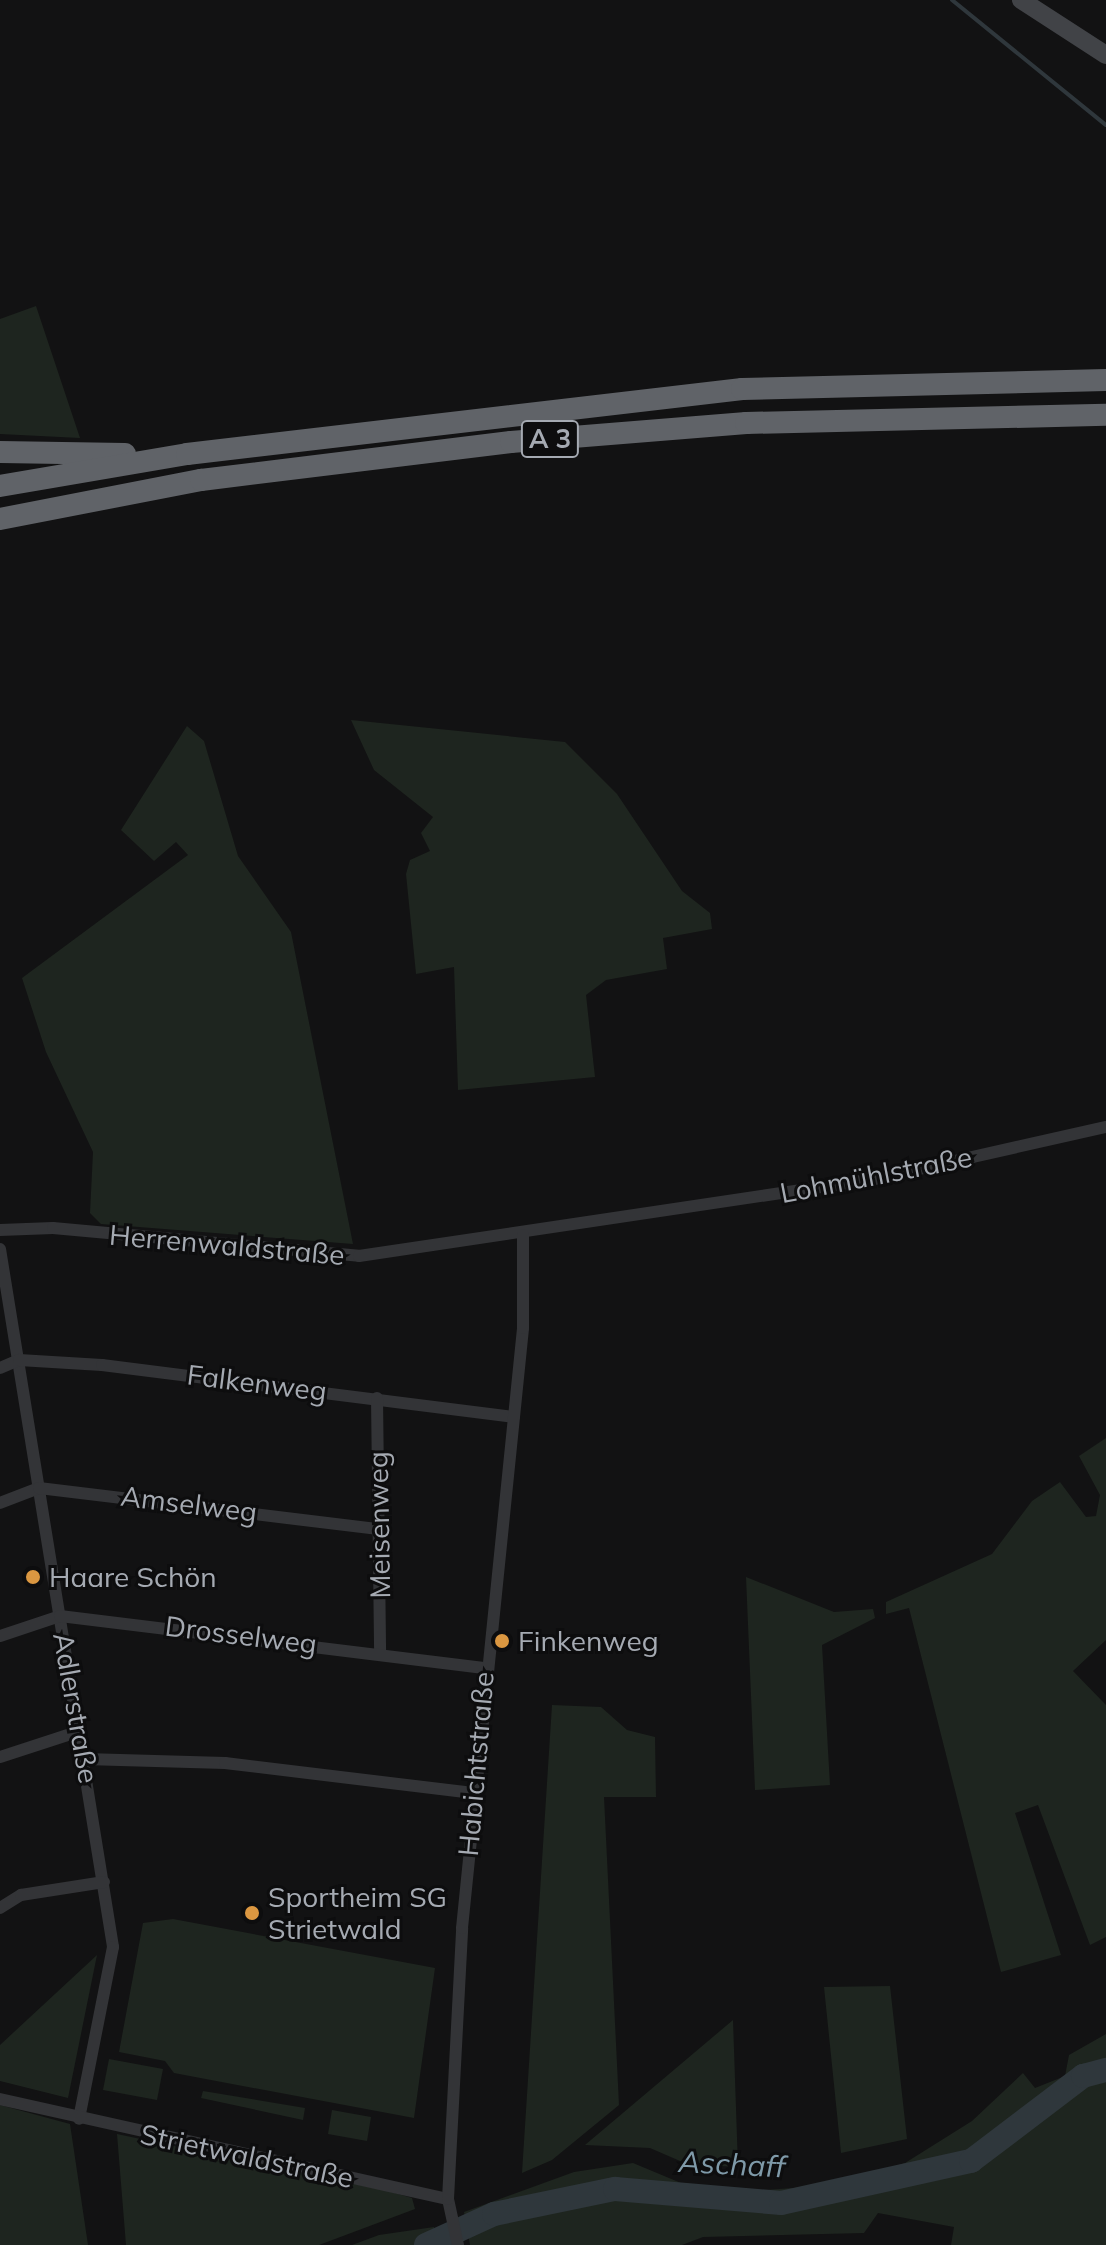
<!DOCTYPE html>
<html>
<head>
<meta charset="utf-8">
<style>
  body { margin:0 }
  #map { position:relative; width:1106px; height:2245px; overflow:hidden; background:#121213; font-family:Mulish,sans-serif }
  div>[style] { position:absolute }
  .green>* { inset:0; background:#1e251f }
  .stream>* { height:4px; margin:-2px; padding:0 2px; transform-origin:2px; border-radius:2px; background:#2f373c }
  .river>* { height:24px; margin:-12px; padding:0 12px; transform-origin:12px; border-radius:12px; background:#2f373c }
  .street>* { height:12px; margin:-6px; padding:0 6px; transform-origin:6px; border-radius:6px; background:#333437 }
  .secondary>* { height:18px; margin:-9px; padding:0 9px; transform-origin:9px; border-radius:9px; background:#414347 }
  .highway>* { height:22px; margin:-11px; padding:0 11px; transform-origin:11px; border-radius:11px; background:#606368 }
  .dots>* { width:22px; height:22px; translate:-50% -50%; box-sizing:border-box; border:4px solid #0d0d0e; border-radius:50% }
  span { translate:-50% -50%; white-space:nowrap; text-align:center; line-height:1.15; -webkit-text-stroke:6px #0d0d0e; paint-order:stroke }
  .shield-label span { padding:2px 6px; background:#0d0d0e; border:2px solid; border-radius:6px; -webkit-text-stroke-width:0 }
  .shield-label { font-size:26px; color:#a5aab2; font-weight:700 }
  .street-label { font-size:28px; color:#a5aab2 }
  .poi-label { font-size:28px; color:#a5aab2 }
  .left { translate:0 -50%; text-align:left }
  .water-label { font-size:30px; color:#7f9aa9; font-style:italic }
</style>
</head>
<body>
<div id="map">
  <div class="green">
    <i style="clip-path:polygon(36px 306px,80px 438px,0 434px,0 319px)"></i>
    <i style="clip-path:polygon(351px 720px,565px 742px,617px 794px,682px 891px,710px 913px,712px 929px,663px 938px,667px 969px,606px 980px,586px 995px,595px 1077px,458px 1090px,454px 967px,416px 974px,406px 874px,410px 860px,430px 851px,421px 833px,433px 817px,374px 770px)"></i>
    <i style="clip-path:polygon(187px 726px,204px 741px,238px 856px,291px 932px,353px 1244px,101px 1224px,90px 1213px,93px 1152px,46px 1052px,22px 978px,188px 855px,176px 842px,154px 861px,121px 830px)"></i>
    <i style="clip-path:polygon(1106px 1438px,1106px 1640px,1073px 1671px,1106px 1705px,1106px 1937px,1090px 1945px,1038px 1805px,1015px 1813px,1061px 1955px,1001px 1972px,909px 1608px,886px 1614px,886px 1602px,992px 1554px,1032px 1501px,1060px 1482px,1086px 1517px,1096px 1516px,1100px 1495px,1079px 1456px)"></i>
    <i style="clip-path:polygon(746px 1577px,834px 1612px,873px 1609px,875px 1618px,822px 1645px,830px 1785px,755px 1790px)"></i>
    <i style="clip-path:polygon(552px 1705px,601px 1707px,627px 1730px,655px 1737px,656px 1797px,604px 1797px,619px 2105px,552px 2160px,522px 2173px)"></i>
    <i style="clip-path:polygon(173px 1919px,435px 1968px,414px 2118px,174px 2073px,165px 2061px,119px 2052px,143px 1923px)"></i>
    <i style="clip-path:polygon(97px 1955px,68px 2098px,0 2081px,0 2045px)"></i>
    <i style="clip-path:polygon(890px 1986px,907px 2139px,841px 2153px,824px 1987px)"></i>
    <i style="clip-path:polygon(733px 2020px,738px 2167px,687px 2164px,650px 2148px,585px 2145px)"></i>
    <i style="clip-path:polygon(1106px 2034px,1106px 2245px,951px 2245px,954px 2227px,878px 2213px,864px 2233px,703px 2237px,682px 2245px,470px 2245px,464px 2212px,574px 2172px,633px 2163px,681px 2183px,738px 2192px,834px 2185px,905px 2163px,972px 2121px,1023px 2073px,1035px 2088px,1065px 2076px,1069px 2055px)"></i>
    <i style="clip-path:polygon(109px 2059px,163px 2069px,157px 2100px,103px 2090px)"></i>
    <i style="clip-path:polygon(203px 2091px,305px 2108px,303px 2120px,201px 2098px)"></i>
    <i style="clip-path:polygon(0 2105px,70px 2124px,88px 2245px,0 2245px)"></i>
    <i style="clip-path:polygon(332px 2110px,371px 2117px,367px 2141px,328px 2134px)"></i>
    <i style="clip-path:polygon(117px 2134px,388px 2191px,412px 2198px,415px 2209px,319px 2245px,126px 2245px)"></i>
    <i style="clip-path:polygon(434px 2227px,439px 2245px,352px 2245px,379px 2235px)"></i>
  </div>
  <div class="stream">
    <i style="left:952px;top:0;width:198px;rotate:39.1deg"></i>
  </div>
  <div class="river">
    <i style="left:426px;top:2245px;width:75px;rotate:-24.5deg"></i>
    <i style="left:494px;top:2214px;width:124px;rotate:-11.7deg"></i>
    <i style="left:615px;top:2189px;width:167px;rotate:4.8deg"></i>
    <i style="left:781px;top:2203px;width:195px;rotate:-12.5deg"></i>
    <i style="left:971px;top:2161px;width:141px;rotate:-37.2deg"></i>
    <i style="left:1083px;top:2076px;width:24px;rotate:-15deg"></i>
  </div>
  <div class="street">
    <i style="left:0;top:1230px;width:53px;rotate:-2.2deg"></i>
    <i style="left:53px;top:1228px;width:307px;rotate:5.2deg"></i>
    <i style="left:359px;top:1256px;width:522px;rotate:-8.49deg"></i>
    <i style="left:875px;top:1179px;width:237px;rotate:-12.7deg"></i>
    <i style="left:0;top:1249px;width:707px;rotate:80.8deg"></i>
    <i style="left:113px;top:1947px;width:175px;rotate:101.2deg"></i>
    <i style="left:0;top:1368px;width:21px;rotate:-23deg"></i>
    <i style="left:19px;top:1360px;width:83px;rotate:3.4deg"></i>
    <i style="left:102px;top:1365px;width:415px;rotate:7.2deg"></i>
    <i style="left:377px;top:1398px;width:255px;rotate:89.3deg"></i>
    <i style="left:0;top:1503px;width:42px;rotate:-21deg"></i>
    <i style="left:39px;top:1488px;width:342px;rotate:6.9deg"></i>
    <i style="left:0;top:1636px;width:63px;rotate:-18.4deg"></i>
    <i style="left:60px;top:1616px;width:427px;rotate:7deg"></i>
    <i style="left:0;top:1757px;width:84px;rotate:-18deg"></i>
    <i style="left:85px;top:1759px;width:140px;rotate:1.6deg"></i>
    <i style="left:225px;top:1763px;width:250px;rotate:6.9deg"></i>
    <i style="left:0;top:1908px;width:25px;rotate:-32deg"></i>
    <i style="left:21px;top:1895px;width:84px;rotate:-8.9deg"></i>
    <i style="left:0;top:2099px;width:459px;rotate:12.6deg"></i>
    <i style="left:458px;top:2245px;width:47px;rotate:-102.3deg"></i>
    <i style="left:448px;top:2199px;width:271px;rotate:-87deg"></i>
    <i style="left:462px;top:1928px;width:603px;rotate:-84.19deg"></i>
    <i style="left:523px;top:1328px;width:93px;rotate:-90deg"></i>
  </div>
  <div class="secondary">
    <i style="left:1021px;top:0;width:101px;rotate:32.9deg"></i>
  </div>
  <div class="highway">
    <i style="left:0;top:452px;width:125px;rotate:0.9deg"></i>
    <i style="left:0;top:486px;width:190px;rotate:-9.7deg"></i>
    <i style="left:187px;top:454px;width:559px;rotate:-6.68deg"></i>
    <i style="left:742px;top:389px;width:364px;rotate:-1.4deg"></i>
    <i style="left:0;top:519px;width:205px;rotate:-11deg"></i>
    <i style="left:201px;top:480px;width:312px;rotate:-7deg"></i>
    <i style="left:511px;top:442px;width:236px;rotate:-4.6deg"></i>
    <i style="left:746px;top:423px;width:360px;rotate:-1.3deg"></i>
  </div>
  <div class="dots">
    <i style="left:33px;top:1577px;background:#db9741"></i>
    <i style="left:502px;top:1641px;background:#db9741"></i>
    <i style="left:252px;top:1913px;background:#db9741"></i>
  </div>
  <div class="shield-label">
    <span style="left:550px;top:439px">A 3</span>
  </div>
  <div class="street-label">
    <span style="left:876px;top:1175px;rotate:-11deg">Lohmühlstraße</span>
    <span style="left:227px;top:1245px;rotate:5deg">Herrenwaldstraße</span>
    <span style="left:257px;top:1383px;rotate:7deg">Falkenweg</span>
    <span style="left:189px;top:1504px;rotate:7deg">Amselweg</span>
    <span style="left:379px;top:1525px;rotate:-91deg">Meisenweg</span>
    <span style="left:241px;top:1635px;rotate:7deg">Drosselweg</span>
    <span style="left:76px;top:1708px;rotate:80deg">Adlerstraße</span>
    <span style="left:476px;top:1764px;rotate:-85deg">Habichtstraße</span>
    <span style="left:247px;top:2156px;rotate:12deg">Strietwaldstraße</span>
  </div>
  <div class="poi-label">
    <span class="left" style="left:49px;top:1577px">Haare Schön</span>
    <span class="left" style="left:518px;top:1641px">Finkenweg</span>
    <span class="left" style="left:268px;top:1913px">Sportheim SG<br>Strietwald</span>
  </div>
  <div class="water-label">
    <span style="left:732px;top:2164px;rotate:3deg">Aschaff</span>
  </div>
</div>
</body>
</html>
